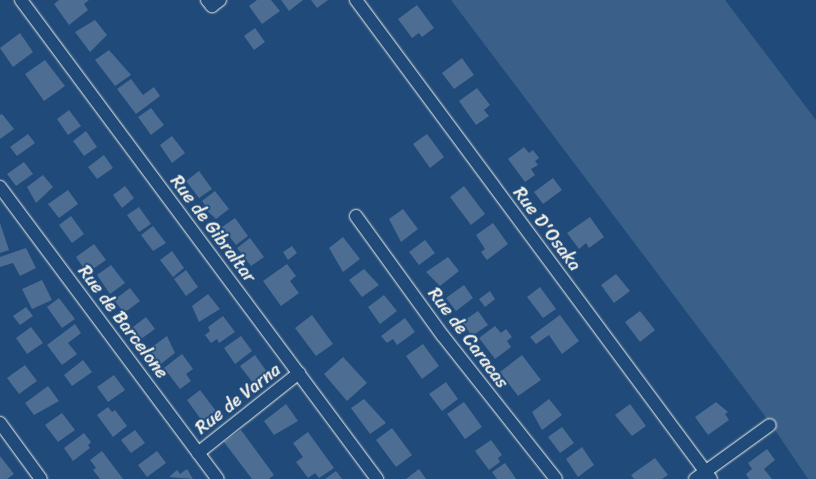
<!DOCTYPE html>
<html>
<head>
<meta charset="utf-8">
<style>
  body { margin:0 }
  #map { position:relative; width:816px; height:479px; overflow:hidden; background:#1f4a7a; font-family:Sriracha,sans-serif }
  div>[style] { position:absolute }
  .green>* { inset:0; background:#3a5f88 }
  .building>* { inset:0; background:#4d6e92 }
  .roads { filter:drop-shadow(0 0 1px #f4f1e8) drop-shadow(0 0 1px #f4f1e8) }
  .street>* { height:12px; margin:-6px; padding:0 6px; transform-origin:6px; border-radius:6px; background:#1f4a7a }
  span { translate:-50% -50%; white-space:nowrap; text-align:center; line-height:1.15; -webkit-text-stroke:4px #1f4a7a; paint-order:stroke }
  .street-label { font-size:18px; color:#f4f1e8 }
</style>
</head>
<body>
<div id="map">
  <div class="green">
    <i style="clip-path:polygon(451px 0,725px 0,816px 120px,816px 479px,808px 479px,771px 424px)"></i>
  </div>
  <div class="building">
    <i style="clip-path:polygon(59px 0,89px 0,84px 4px,88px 10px,69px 25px,54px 4px)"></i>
    <i style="clip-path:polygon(257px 0,271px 0,280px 11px,262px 24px,249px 6px)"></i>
    <i style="clip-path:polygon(281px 0,303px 0,289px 11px)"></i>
    <i style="clip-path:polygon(311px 0,328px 0,317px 8px)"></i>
    <i style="clip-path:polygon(417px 5px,434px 28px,422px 37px,419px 33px,412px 38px,398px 19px)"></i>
    <i style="clip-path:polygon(95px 20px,107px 35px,90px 52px,75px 32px)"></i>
    <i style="clip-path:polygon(255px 28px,265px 42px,254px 50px,244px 36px)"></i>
    <i style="clip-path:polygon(20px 33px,33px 52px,13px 67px,0 48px)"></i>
    <i style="clip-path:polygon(109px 50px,131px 75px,115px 86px,95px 60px)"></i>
    <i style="clip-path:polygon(462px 58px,474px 75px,454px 89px,442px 73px)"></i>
    <i style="clip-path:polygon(45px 60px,65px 86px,44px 101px,25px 74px)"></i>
    <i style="clip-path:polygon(131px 79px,143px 95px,154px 87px,160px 96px,136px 114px,117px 89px)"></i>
    <i style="clip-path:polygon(477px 88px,490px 105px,484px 110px,489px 116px,476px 125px,459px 101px)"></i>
    <i style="clip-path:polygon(151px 108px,164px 125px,151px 135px,138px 117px)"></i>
    <i style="clip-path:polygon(69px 110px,81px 126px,68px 135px,57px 119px)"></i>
    <i style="clip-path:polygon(2px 114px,14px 129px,0 139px,0 115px)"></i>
    <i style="clip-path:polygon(86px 131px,97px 147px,84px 156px,73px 141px)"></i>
    <i style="clip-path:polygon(28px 134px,35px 143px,17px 156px,10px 147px)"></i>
    <i style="clip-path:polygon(427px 134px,444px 157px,430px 168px,413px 144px)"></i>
    <i style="clip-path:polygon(172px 136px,185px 153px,172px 163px,160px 145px)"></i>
    <i style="clip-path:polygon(524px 147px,529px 153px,533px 150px,539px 158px,535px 161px,538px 165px,531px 169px,535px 175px,525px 182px,508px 159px)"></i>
    <i style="clip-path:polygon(104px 155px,113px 168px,97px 179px,88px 167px)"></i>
    <i style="clip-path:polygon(24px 162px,33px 174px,16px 186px,7px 174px)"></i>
    <i style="clip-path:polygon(199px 171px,212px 189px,199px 198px,186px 181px)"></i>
    <i style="clip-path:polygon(43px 175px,53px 187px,36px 203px,27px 187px)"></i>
    <i style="clip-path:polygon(553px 178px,562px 190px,543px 204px,534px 192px)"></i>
    <i style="clip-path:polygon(125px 186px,134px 198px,122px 208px,113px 195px)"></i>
    <i style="clip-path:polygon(464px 186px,485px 214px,471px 225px,450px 197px)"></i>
    <i style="clip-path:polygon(68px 190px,78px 204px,59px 218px,48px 204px)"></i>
    <i style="clip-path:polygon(215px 191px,229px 209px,216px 219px,203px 207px,205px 205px,202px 201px)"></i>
    <i style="clip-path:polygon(139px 207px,151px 224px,139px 232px,127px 215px)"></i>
    <i style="clip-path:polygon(403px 209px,418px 229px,401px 242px,389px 219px)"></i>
    <i style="clip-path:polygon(71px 216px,84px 234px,72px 243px,59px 225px)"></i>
    <i style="clip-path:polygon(590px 217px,604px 237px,589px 248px,586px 243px,579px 249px,567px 233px)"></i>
    <i style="clip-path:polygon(235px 218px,248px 236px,236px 245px,222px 227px)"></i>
    <i style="clip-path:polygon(0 223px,9px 250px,0 253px)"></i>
    <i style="clip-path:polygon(493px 223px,508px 244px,487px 260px,481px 252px,485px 249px,476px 235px)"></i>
    <i style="clip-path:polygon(153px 226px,166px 243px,153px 251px,141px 235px)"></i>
    <i style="clip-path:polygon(343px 237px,360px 259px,343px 272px,329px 248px)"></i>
    <i style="clip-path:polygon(250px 238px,264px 257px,251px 266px,237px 248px)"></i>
    <i style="clip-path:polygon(425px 240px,435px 253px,419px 265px,409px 252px)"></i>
    <i style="clip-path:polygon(94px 244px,106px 260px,87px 273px,76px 257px)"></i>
    <i style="clip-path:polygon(292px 246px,297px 253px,288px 260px,283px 252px)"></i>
    <i style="clip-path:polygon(26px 248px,36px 268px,20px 276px,13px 263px,0 267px,0 257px)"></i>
    <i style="clip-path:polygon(172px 251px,184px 268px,173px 277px,160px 260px)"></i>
    <i style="clip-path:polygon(448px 257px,459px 271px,440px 286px,426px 272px)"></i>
    <i style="clip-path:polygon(287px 264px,296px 276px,290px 281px,299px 293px,281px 306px,263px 281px)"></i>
    <i style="clip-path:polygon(111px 265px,125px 283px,110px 294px,97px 275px)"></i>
    <i style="clip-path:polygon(364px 269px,379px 285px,362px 297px,349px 280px)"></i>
    <i style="clip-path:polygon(186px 270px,198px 287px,186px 296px,174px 279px)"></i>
    <i style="clip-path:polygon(616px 274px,630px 291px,614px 303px,601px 285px)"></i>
    <i style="clip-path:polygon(42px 280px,52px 300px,32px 309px,22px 289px)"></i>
    <i style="clip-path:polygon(464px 285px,473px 298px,456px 311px,446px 298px)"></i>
    <i style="clip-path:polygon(540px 287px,556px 309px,543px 318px,527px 297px)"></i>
    <i style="clip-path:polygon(130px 288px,140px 301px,124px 313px,114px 300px)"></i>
    <i style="clip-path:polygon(490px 291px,495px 299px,485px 307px,479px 299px)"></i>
    <i style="clip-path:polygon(208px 294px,220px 309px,199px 322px,192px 306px)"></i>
    <i style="clip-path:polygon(384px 295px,397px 311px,380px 324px,368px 307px)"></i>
    <i style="clip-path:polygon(59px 298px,75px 319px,62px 328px,47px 307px)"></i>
    <i style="clip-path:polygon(26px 307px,33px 316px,20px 325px,13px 316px)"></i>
    <i style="clip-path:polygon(478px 311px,488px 325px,472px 336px,462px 322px)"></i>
    <i style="clip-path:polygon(640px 311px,655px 330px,640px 342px,625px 322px)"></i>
    <i style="clip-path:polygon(312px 315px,333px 344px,316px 356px,295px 328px)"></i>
    <i style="clip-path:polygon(560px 315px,579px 341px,562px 354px,549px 335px,536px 344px,530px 337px)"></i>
    <i style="clip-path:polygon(223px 316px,235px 332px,219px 343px,217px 339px,211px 343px,205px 335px,210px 331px,208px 327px)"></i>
    <i style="clip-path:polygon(146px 317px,155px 329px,141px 339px,133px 327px)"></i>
    <i style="clip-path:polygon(405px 318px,415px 332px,397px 345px,393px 339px,387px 343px,381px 336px)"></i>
    <i style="clip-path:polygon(75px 324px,81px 333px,68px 343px,77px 354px,62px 365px,47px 345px)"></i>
    <i style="clip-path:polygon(495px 326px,501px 333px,506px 329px,512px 337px,507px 341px,511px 347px,495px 359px,479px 338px)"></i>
    <i style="clip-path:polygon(31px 327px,43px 343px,27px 354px,16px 338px)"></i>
    <i style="clip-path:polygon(167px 336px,175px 353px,158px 366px,148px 350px)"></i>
    <i style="clip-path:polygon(241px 336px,252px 351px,235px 364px,224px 348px)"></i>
    <i style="clip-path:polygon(423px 344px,439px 366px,422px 379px,406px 356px)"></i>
    <i style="clip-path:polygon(182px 354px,193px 369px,186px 374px,191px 381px,180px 389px,164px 368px)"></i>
    <i style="clip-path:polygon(255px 355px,267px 372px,253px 383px,240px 366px)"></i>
    <i style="clip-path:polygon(522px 355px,541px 380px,518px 396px,500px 372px)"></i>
    <i style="clip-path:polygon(343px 357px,367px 383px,347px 401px,324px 374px)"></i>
    <i style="clip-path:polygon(83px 360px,92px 372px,72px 386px,64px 375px)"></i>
    <i style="clip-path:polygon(25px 365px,37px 381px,19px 394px,7px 378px)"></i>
    <i style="clip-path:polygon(114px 375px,125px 390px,108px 402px,97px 387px)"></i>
    <i style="clip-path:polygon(446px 382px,458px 399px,442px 411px,429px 394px)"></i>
    <i style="clip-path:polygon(48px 386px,59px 401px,34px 415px,25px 403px)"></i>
    <i style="clip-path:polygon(200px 390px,216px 411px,202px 421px,187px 400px)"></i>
    <i style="clip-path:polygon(364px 399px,386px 423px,370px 434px,351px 408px)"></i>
    <i style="clip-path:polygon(549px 399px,562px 415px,542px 430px,532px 412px)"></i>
    <i style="clip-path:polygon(464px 402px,482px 427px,465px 439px,447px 414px)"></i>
    <i style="clip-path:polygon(716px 402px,728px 412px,725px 414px,729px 420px,708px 435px,695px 417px)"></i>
    <i style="clip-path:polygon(286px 404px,298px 421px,274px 435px,264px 421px)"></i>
    <i style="clip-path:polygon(630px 404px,646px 426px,632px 436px,615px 415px)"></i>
    <i style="clip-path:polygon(108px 407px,112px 412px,115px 410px,127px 426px,113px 437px,97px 415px)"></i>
    <i style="clip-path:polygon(62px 413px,75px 430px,58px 442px,45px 425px)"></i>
    <i style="clip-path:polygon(562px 427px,574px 443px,560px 453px,548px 437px)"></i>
    <i style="clip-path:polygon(392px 428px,412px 455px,396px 467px,376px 440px)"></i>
    <i style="clip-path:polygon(135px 430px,145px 443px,131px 453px,121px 440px)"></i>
    <i style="clip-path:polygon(241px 430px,274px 475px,269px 479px,252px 479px,224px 442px)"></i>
    <i style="clip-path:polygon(308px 432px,334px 468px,319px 478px,315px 473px,308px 478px,296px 462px,303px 457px,293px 443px)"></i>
    <i style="clip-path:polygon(84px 433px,91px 442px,88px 445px,90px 448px,73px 461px,64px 448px)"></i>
    <i style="clip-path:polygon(491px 440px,502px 455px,498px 458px,500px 462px,489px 470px,475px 451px)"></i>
    <i style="clip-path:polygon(582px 447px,594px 465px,578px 477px,566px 459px)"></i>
    <i style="clip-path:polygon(767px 449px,775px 460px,764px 469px,772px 479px,749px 479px,746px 474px,752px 469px,748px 463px)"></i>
    <i style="clip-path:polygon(102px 451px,123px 479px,100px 479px,93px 470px,96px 468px,90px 460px)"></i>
    <i style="clip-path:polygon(157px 451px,166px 463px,147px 477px,138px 465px)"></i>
    <i style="clip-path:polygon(0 456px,14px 474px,7px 479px,0 479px)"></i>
    <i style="clip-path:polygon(655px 458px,668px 475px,662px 479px,634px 479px,631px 475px)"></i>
    <i style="clip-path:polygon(505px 463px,510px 470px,516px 479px,497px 479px,492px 472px)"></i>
    <i style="clip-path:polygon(187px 469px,193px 479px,169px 477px,177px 470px,180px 474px)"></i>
    <i style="clip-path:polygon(419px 469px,426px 479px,406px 479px)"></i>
    <i style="clip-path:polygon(336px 471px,342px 479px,325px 479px)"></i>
  </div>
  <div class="roads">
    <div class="street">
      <i style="left:21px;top:0;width:597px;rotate:53.38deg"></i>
      <i style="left:207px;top:0;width:8px;rotate:50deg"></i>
      <i style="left:212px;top:6px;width:10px;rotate:-37deg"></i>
      <i style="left:356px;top:0;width:596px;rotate:53.46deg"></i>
      <i style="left:0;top:187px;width:364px;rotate:53.3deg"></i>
      <i style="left:356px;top:216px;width:148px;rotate:54.1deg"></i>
      <i style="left:443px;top:336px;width:182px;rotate:51.7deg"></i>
      <i style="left:0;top:423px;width:69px;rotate:53.8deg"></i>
      <i style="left:198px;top:453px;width:129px;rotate:-38.4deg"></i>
      <i style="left:695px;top:479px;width:92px;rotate:-35.8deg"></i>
    </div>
  </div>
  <div class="street-label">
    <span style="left:213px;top:229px;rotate:53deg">Rue de Gibraltar</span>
    <span style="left:547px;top:229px;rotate:53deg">Rue D'Osaka</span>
    <span style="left:123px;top:322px;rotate:53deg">Rue de Barcelone</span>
    <span style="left:468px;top:338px;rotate:53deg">Rue de Caracas</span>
    <span style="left:238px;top:399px;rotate:-38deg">Rue de Varna</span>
  </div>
</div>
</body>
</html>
